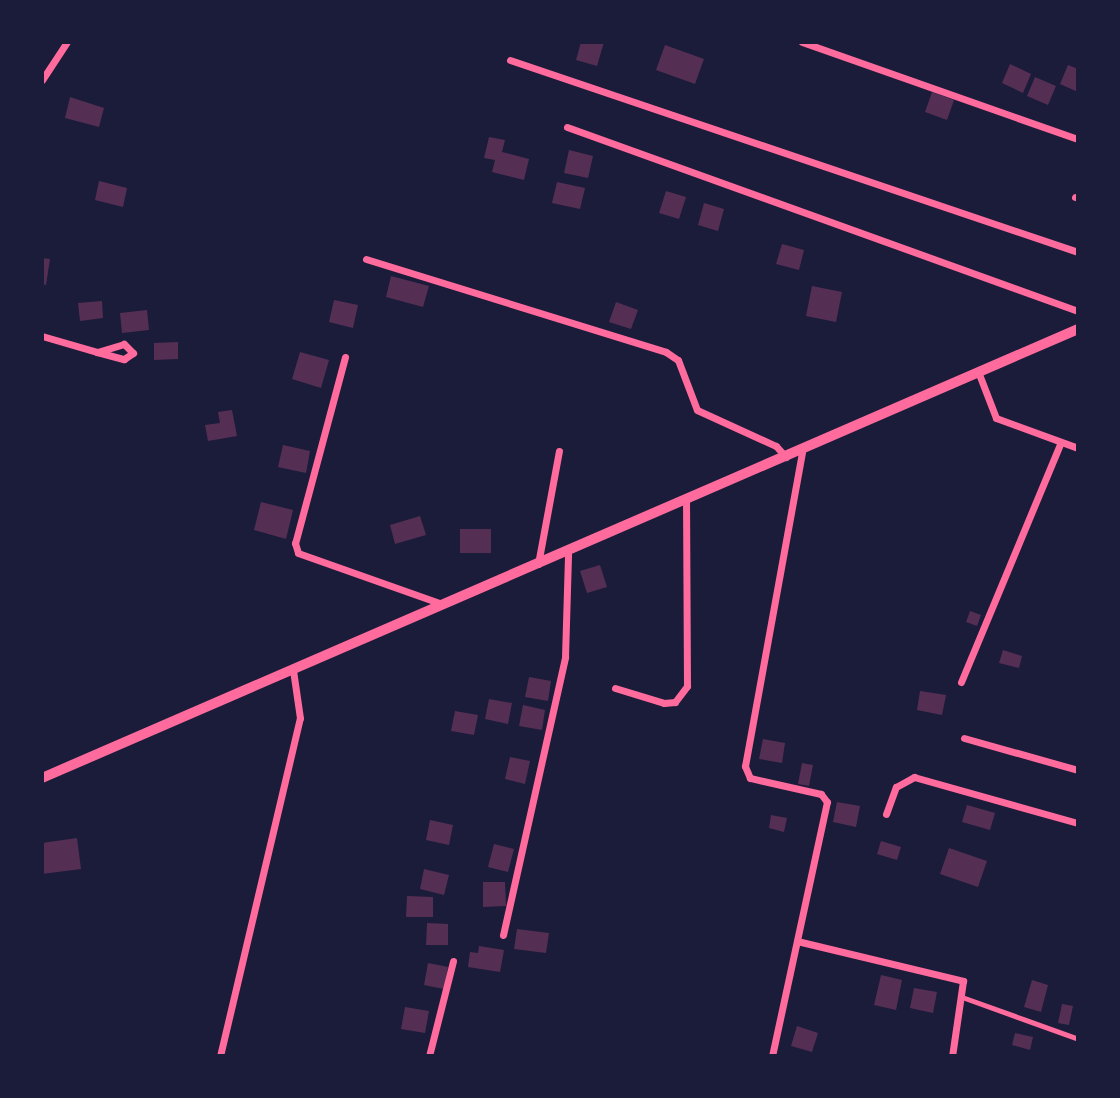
<!DOCTYPE html>
<html>
<head>
<meta charset="utf-8">
<style>
  body { margin:0 }
  #map { position:relative; width:1120px; height:1098px; overflow:hidden; background:#1b1b3a; font-family:"Open Sans",sans-serif }
  div>[style] { position:absolute }
  .building>* { inset:0; background:#542f53 }
  .service>* { height:4.5px; margin:-2.25px; padding:0 2.25px; transform-origin:2.25px; border-radius:2.25px; background:#ff6b9d }
  .minor>* { height:7px; margin:-3.5px; padding:0 3.5px; transform-origin:3.5px; border-radius:3.5px; background:#ff6b9d }
  .tertiary>* { height:10px; margin:-5px; padding:0 5px; transform-origin:5px; border-radius:5px; background:#ff6b9d }
  span { translate:-50% -50%; white-space:nowrap; text-align:center; line-height:1.15; -webkit-text-stroke:7px #1b1b3a; paint-order:stroke }
  .frame { position:absolute; inset:0; border:44px solid #1b1b3a; pointer-events:none }
</style>
</head>
<body>
<div id="map">
  <div class="building">
    <i style="clip-path:polygon(581px 42px,604px 42px,597px 66px,576px 60px)"></i>
    <i style="clip-path:polygon(665px 45px,704px 59px,695px 84px,656px 70px)"></i>
    <i style="clip-path:polygon(1010px 64px,1031px 74px,1023px 93px,1002px 83px)"></i>
    <i style="clip-path:polygon(1068px 65px,1078px 69px,1078px 92px,1060px 84px)"></i>
    <i style="clip-path:polygon(1035px 77px,1056px 86px,1048px 105px,1027px 96px)"></i>
    <i style="clip-path:polygon(932px 92px,954px 100px,947px 120px,925px 112px)"></i>
    <i style="clip-path:polygon(70px 97px,104px 108px,99px 127px,65px 118px)"></i>
    <i style="clip-path:polygon(489px 137px,505px 140px,502px 152px,529px 159px,524px 180px,492px 172px,495px 160px,484px 158px)"></i>
    <i style="clip-path:polygon(569px 150px,593px 156px,588px 178px,564px 173px)"></i>
    <i style="clip-path:polygon(99px 181px,127px 188px,123px 207px,95px 200px)"></i>
    <i style="clip-path:polygon(557px 182px,585px 188px,580px 209px,552px 203px)"></i>
    <i style="clip-path:polygon(666px 191px,686px 197px,679px 219px,659px 213px)"></i>
    <i style="clip-path:polygon(704px 203px,724px 209px,718px 231px,698px 225px)"></i>
    <i style="clip-path:polygon(782px 244px,804px 250px,799px 270px,776px 264px)"></i>
    <i style="clip-path:polygon(42px 258px,50px 259px,46px 285px,42px 284px)"></i>
    <i style="clip-path:polygon(391px 276px,429px 286px,423px 307px,386px 297px)"></i>
    <i style="clip-path:polygon(812px 286px,842px 292px,836px 322px,806px 316px)"></i>
    <i style="clip-path:polygon(334px 300px,358px 305px,353px 328px,329px 322px)"></i>
    <i style="clip-path:polygon(102px 301px,103px 318px,80px 321px,78px 303px)"></i>
    <i style="clip-path:polygon(616px 302px,638px 310px,631px 329px,609px 322px)"></i>
    <i style="clip-path:polygon(147px 310px,149px 330px,122px 333px,120px 313px)"></i>
    <i style="clip-path:polygon(178px 342px,178px 359px,154px 360px,154px 343px)"></i>
    <i style="clip-path:polygon(300px 352px,329px 360px,321px 388px,292px 379px)"></i>
    <i style="clip-path:polygon(232px 410px,237px 436px,208px 441px,205px 425px,220px 423px,218px 412px)"></i>
    <i style="clip-path:polygon(283px 445px,310px 451px,306px 473px,278px 467px)"></i>
    <i style="clip-path:polygon(261px 502px,293px 510px,286px 539px,254px 530px)"></i>
    <i style="clip-path:polygon(420px 516px,426px 535px,395px 544px,390px 525px)"></i>
    <i style="clip-path:polygon(460px 529px,491px 529px,491px 553px,460px 553px)"></i>
    <i style="clip-path:polygon(600px 565px,607px 587px,587px 593px,580px 571px)"></i>
    <i style="clip-path:polygon(970px 611px,981px 615px,977px 626px,966px 622px)"></i>
    <i style="clip-path:polygon(1003px 650px,1022px 656px,1019px 668px,999px 663px)"></i>
    <i style="clip-path:polygon(529px 677px,551px 681px,548px 701px,525px 697px)"></i>
    <i style="clip-path:polygon(920px 691px,946px 695px,942px 715px,917px 710px)"></i>
    <i style="clip-path:polygon(489px 699px,512px 703px,508px 724px,485px 719px)"></i>
    <i style="clip-path:polygon(523px 705px,545px 710px,542px 730px,519px 726px)"></i>
    <i style="clip-path:polygon(455px 711px,478px 715px,474px 735px,451px 731px)"></i>
    <i style="clip-path:polygon(763px 739px,785px 743px,782px 763px,759px 759px)"></i>
    <i style="clip-path:polygon(510px 757px,530px 761px,525px 784px,505px 779px)"></i>
    <i style="clip-path:polygon(802px 763px,813px 765px,809px 786px,798px 784px)"></i>
    <i style="clip-path:polygon(837px 802px,860px 806px,856px 827px,833px 822px)"></i>
    <i style="clip-path:polygon(967px 805px,995px 813px,990px 830px,962px 822px)"></i>
    <i style="clip-path:polygon(771px 815px,787px 818px,784px 832px,769px 828px)"></i>
    <i style="clip-path:polygon(430px 820px,453px 825px,449px 845px,426px 840px)"></i>
    <i style="clip-path:polygon(77px 838px,81px 869px,42px 874px,42px 843px)"></i>
    <i style="clip-path:polygon(881px 841px,901px 847px,897px 860px,877px 854px)"></i>
    <i style="clip-path:polygon(494px 844px,514px 849px,508px 872px,488px 867px)"></i>
    <i style="clip-path:polygon(949px 848px,987px 861px,978px 887px,940px 874px)"></i>
    <i style="clip-path:polygon(424px 869px,449px 875px,444px 895px,420px 889px)"></i>
    <i style="clip-path:polygon(483px 882px,505px 882px,506px 906px,483px 907px)"></i>
    <i style="clip-path:polygon(407px 896px,433px 897px,433px 917px,406px 917px)"></i>
    <i style="clip-path:polygon(427px 923px,448px 924px,448px 945px,426px 945px)"></i>
    <i style="clip-path:polygon(517px 929px,549px 933px,546px 953px,514px 949px)"></i>
    <i style="clip-path:polygon(479px 946px,504px 950px,500px 972px,468px 967px,470px 952px,478px 953px)"></i>
    <i style="clip-path:polygon(428px 963px,448px 967px,444px 989px,424px 985px)"></i>
    <i style="clip-path:polygon(881px 975px,902px 980px,896px 1010px,874px 1005px)"></i>
    <i style="clip-path:polygon(1032px 980px,1048px 985px,1041px 1012px,1024px 1007px)"></i>
    <i style="clip-path:polygon(914px 988px,937px 992px,933px 1013px,910px 1008px)"></i>
    <i style="clip-path:polygon(1062px 1004px,1073px 1006px,1069px 1025px,1058px 1023px)"></i>
    <i style="clip-path:polygon(405px 1007px,429px 1011px,425px 1033px,401px 1029px)"></i>
    <i style="clip-path:polygon(797px 1026px,818px 1033px,812px 1052px,791px 1046px)"></i>
    <i style="clip-path:polygon(1015px 1033px,1033px 1037px,1030px 1050px,1012px 1045px)"></i>
  </div>
  <div class="service">
    <i style="left:965px;top:998px;width:118px;rotate:19.8deg"></i>
  </div>
  <div class="minor">
    <i style="left:802px;top:42px;width:293px;rotate:19.4deg"></i>
    <i style="left:510px;top:60px;width:600px;rotate:18.68deg"></i>
    <i style="left:42px;top:80px;width:45px;rotate:-56.7deg"></i>
    <i style="left:567px;top:127px;width:543px;rotate:19.8deg"></i>
    <i style="left:1075px;top:197px;width:3px;rotate:18deg"></i>
    <i style="left:366px;top:259px;width:314px;rotate:17.2deg"></i>
    <i style="left:666px;top:352px;width:14px;rotate:34deg"></i>
    <i style="left:678px;top:360px;width:53px;rotate:69.2deg"></i>
    <i style="left:697px;top:410px;width:87px;rotate:24.5deg"></i>
    <i style="left:776px;top:446px;width:15px;rotate:48deg"></i>
    <i style="left:42px;top:336px;width:57px;rotate:16.2deg"></i>
    <i style="left:97px;top:352px;width:28px;rotate:15deg"></i>
    <i style="left:124px;top:359px;width:11px;rotate:-34deg"></i>
    <i style="left:133px;top:353px;width:13px;rotate:-135deg"></i>
    <i style="left:124px;top:344px;width:28px;rotate:163deg"></i>
    <i style="left:345px;top:357px;width:193px;rotate:105deg"></i>
    <i style="left:295px;top:543px;width:10px;rotate:73deg"></i>
    <i style="left:298px;top:553px;width:153px;rotate:19.5deg"></i>
    <i style="left:979px;top:374px;width:47px;rotate:68.9deg"></i>
    <i style="left:996px;top:418px;width:87px;rotate:20.1deg"></i>
    <i style="left:538px;top:564px;width:115px;rotate:-79.5deg"></i>
    <i style="left:961px;top:682px;width:258px;rotate:-67.4deg"></i>
    <i style="left:615px;top:688px;width:51px;rotate:17deg"></i>
    <i style="left:664px;top:703px;width:11px;rotate:-5deg"></i>
    <i style="left:675px;top:702px;width:20px;rotate:-53deg"></i>
    <i style="left:687px;top:686px;width:184px;rotate:-90.3deg"></i>
    <i style="left:964px;top:738px;width:118px;rotate:15.7deg"></i>
    <i style="left:886px;top:814px;width:29px;rotate:-70deg"></i>
    <i style="left:896px;top:787px;width:21px;rotate:-29deg"></i>
    <i style="left:914px;top:777px;width:170px;rotate:15.7deg"></i>
    <i style="left:503px;top:935px;width:285px;rotate:-77.4deg"></i>
    <i style="left:565px;top:657px;width:103px;rotate:-88.3deg"></i>
    <i style="left:797px;top:941px;width:171px;rotate:13.5deg"></i>
    <i style="left:963px;top:981px;width:76px;rotate:98.3deg"></i>
    <i style="left:220px;top:1056px;width:347px;rotate:-76.7deg"></i>
    <i style="left:300px;top:718px;width:49px;rotate:-98.3deg"></i>
    <i style="left:429px;top:1056px;width:98px;rotate:-75.8deg"></i>
    <i style="left:772px;top:1056px;width:260px;rotate:-77.8deg"></i>
    <i style="left:827px;top:802px;width:10px;rotate:-127deg"></i>
    <i style="left:821px;top:794px;width:73px;rotate:-167.3deg"></i>
    <i style="left:750px;top:778px;width:13px;rotate:-113deg"></i>
    <i style="left:745px;top:766px;width:319px;rotate:-79.7deg"></i>
  </div>
  <div class="tertiary">
    <i style="left:42px;top:778px;width:1129px;rotate:-23.43deg"></i>
  </div>
  <div class="frame"></div>
</div>
</body>
</html>
